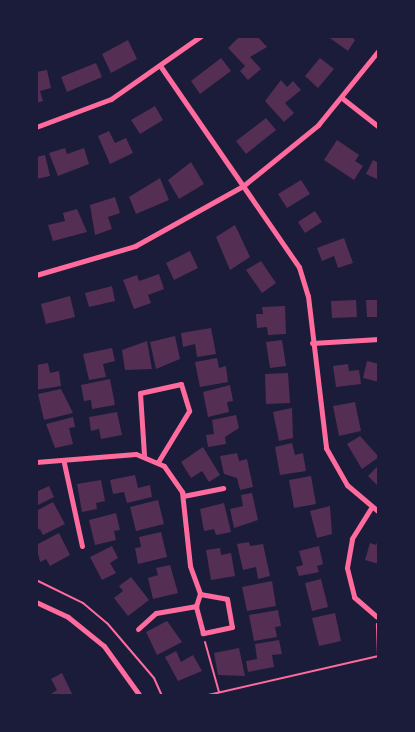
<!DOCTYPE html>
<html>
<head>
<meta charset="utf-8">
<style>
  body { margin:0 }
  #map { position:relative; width:415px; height:732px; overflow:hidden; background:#1b1b3a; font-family:"Exo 2",sans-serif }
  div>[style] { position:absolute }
  .building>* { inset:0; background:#542f53 }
  .path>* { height:2px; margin:-1px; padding:0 1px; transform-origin:1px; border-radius:1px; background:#ff6b9d }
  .minor>* { height:5px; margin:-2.5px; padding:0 2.5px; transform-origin:2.5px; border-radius:2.5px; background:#ff6b9d }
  span { translate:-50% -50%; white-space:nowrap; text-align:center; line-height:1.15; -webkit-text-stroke:4px #1b1b3a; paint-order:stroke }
  .frame { position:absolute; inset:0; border:38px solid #1b1b3a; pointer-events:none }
</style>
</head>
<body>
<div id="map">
  <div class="building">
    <i style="clip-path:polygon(240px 36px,257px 36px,267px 47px,250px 57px,261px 69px,248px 80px,240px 71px,245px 66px,228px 48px)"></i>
    <i style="clip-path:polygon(327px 36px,351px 36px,355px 40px,348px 51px)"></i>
    <i style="clip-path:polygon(128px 40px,137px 59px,111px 73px,102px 54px)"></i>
    <i style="clip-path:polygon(221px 58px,231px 71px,200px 94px,191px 81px)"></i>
    <i style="clip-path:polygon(320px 58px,334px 69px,318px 88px,305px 76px)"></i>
    <i style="clip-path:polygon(96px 63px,102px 77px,67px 92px,61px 77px)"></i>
    <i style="clip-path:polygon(47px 70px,51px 88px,40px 91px,43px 101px,36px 103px,36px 72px)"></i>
    <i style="clip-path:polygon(281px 80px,287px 87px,293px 81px,301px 90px,285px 103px,294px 113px,284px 122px,265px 101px)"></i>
    <i style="clip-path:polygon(155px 106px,163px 120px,140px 134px,131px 120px)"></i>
    <i style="clip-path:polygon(266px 118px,276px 130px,246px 154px,236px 141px)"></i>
    <i style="clip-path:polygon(109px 131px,115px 143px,126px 138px,133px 153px,110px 164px,98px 136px)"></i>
    <i style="clip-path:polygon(337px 140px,359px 155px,355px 161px,363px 166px,354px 180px,324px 160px)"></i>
    <i style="clip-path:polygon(65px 148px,67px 154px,84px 148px,89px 164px,58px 176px,49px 153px)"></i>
    <i style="clip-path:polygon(45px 155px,50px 176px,36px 179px,36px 157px)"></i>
    <i style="clip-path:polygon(373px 160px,379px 163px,379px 180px,366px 174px)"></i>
    <i style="clip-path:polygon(191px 162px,204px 184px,179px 199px,168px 180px)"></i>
    <i style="clip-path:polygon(160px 178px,169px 200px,136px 214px,129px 197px)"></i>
    <i style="clip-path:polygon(301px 180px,310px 194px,287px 208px,278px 194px)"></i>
    <i style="clip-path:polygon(115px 197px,120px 213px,108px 217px,112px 229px,95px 235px,90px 205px)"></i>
    <i style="clip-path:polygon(77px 209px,87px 232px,53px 241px,48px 225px,65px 221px,63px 213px)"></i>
    <i style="clip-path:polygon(315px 211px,322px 222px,305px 233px,298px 222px)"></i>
    <i style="clip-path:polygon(235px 225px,250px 257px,230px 270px,216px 237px)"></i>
    <i style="clip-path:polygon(344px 238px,353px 263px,338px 268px,334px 256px,322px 261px,317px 248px)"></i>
    <i style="clip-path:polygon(190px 251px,198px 268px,174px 280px,166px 263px)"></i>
    <i style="clip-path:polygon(261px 261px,276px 283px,262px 293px,246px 270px)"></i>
    <i style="clip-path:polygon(159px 274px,164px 289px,148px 295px,151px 303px,134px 309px,123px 280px,137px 275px,139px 281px)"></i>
    <i style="clip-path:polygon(112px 286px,115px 301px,89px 307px,85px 293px)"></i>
    <i style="clip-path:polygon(70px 296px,75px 317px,46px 324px,41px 304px)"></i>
    <i style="clip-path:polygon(356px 300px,357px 317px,332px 318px,331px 301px)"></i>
    <i style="clip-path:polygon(366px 300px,379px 300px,379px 317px,367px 317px)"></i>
    <i style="clip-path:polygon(285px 306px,286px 334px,268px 335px,267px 327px,257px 328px,256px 314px,263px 314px,262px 307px)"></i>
    <i style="clip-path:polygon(211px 328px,216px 354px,197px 357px,195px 344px,183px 347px,181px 333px)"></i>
    <i style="clip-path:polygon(175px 336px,180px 359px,156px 369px,150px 342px)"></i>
    <i style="clip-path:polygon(282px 340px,286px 366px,270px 368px,266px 342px)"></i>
    <i style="clip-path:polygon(147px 341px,152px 369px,125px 370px,122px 350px)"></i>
    <i style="clip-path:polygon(112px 348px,115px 361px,103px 364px,106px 377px,89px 380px,83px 354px)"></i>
    <i style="clip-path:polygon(217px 358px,219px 368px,226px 366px,228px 382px,200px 387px,195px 362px)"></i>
    <i style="clip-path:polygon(367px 361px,379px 364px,379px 382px,363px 378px)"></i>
    <i style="clip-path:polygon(48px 363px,50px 373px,59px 371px,61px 386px,36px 390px,36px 365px)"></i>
    <i style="clip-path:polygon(348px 364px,349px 371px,359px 370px,361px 384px,336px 387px,333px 366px)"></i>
    <i style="clip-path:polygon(288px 373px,290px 403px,266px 404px,265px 374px)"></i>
    <i style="clip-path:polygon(110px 379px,115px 405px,92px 409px,91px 400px,84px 401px,81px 385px)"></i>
    <i style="clip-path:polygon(230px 385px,233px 401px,227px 402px,229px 412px,208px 417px,203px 392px)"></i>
    <i style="clip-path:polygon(61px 389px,73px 413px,44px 420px,38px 394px)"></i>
    <i style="clip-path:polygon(355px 402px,361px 431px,339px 436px,333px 406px)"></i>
    <i style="clip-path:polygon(292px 408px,293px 438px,279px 441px,273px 412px)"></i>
    <i style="clip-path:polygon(117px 412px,122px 435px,101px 439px,99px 429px,91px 431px,89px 417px)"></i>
    <i style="clip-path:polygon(236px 415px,239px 428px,225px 437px,226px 444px,208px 447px,206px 435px,214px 434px,212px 420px)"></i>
    <i style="clip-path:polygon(73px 417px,75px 427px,69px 428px,73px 444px,55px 448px,46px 424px)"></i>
    <i style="clip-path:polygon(360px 436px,379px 457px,362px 469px,347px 444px)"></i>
    <i style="clip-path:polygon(292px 443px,295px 455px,303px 453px,306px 471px,280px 475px,275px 447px)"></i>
    <i style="clip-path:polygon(203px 447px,220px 475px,209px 482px,202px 471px,191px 478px,181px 462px)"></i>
    <i style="clip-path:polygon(237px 453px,239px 461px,247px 459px,253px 487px,240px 490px,237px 478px,224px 474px,220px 456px)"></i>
    <i style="clip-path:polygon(379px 465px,379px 487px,368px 476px)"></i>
    <i style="clip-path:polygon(135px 475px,138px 488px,150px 485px,152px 497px,127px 503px,124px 492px,113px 494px,110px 480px)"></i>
    <i style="clip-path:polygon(311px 476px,316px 504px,294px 508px,289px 480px)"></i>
    <i style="clip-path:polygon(101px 480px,105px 501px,96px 503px,97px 509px,82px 512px,77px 484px)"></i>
    <i style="clip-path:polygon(49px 486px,54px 497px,36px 506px,36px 492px)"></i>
    <i style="clip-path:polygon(252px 493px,258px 520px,234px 528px,230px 509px,243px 506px,241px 495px)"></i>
    <i style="clip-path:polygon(158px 500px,164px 524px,136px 531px,130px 507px)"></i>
    <i style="clip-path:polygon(53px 502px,65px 524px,43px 535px,40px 529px,36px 530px,36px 511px)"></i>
    <i style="clip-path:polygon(224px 503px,231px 532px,216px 535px,214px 529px,204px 531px,200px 509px)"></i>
    <i style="clip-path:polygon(330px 506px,332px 534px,317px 538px,310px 511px)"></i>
    <i style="clip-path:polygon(116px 513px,120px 530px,114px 531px,116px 540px,95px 545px,89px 520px)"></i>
    <i style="clip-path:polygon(161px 532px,167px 557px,138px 564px,135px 548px,141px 547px,139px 537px)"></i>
    <i style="clip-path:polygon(59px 533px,70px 555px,50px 566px,46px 559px,40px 562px,36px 545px)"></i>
    <i style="clip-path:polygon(379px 537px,379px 564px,365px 560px,370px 543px,376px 545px)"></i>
    <i style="clip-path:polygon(249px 542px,250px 546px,263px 544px,270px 576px,258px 579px,256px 567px,243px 570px,237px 544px)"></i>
    <i style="clip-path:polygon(112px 546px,118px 558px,110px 563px,116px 573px,102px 580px,90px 557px)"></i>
    <i style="clip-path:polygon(319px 546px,323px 564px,317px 566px,319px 572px,299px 576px,296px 567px,303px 565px,299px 551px)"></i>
    <i style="clip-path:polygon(220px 548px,221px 555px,231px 553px,235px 576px,211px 580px,206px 550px)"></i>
    <i style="clip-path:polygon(170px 565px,178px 593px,153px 599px,148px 578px,158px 575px,156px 568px)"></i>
    <i style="clip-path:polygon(131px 577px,149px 600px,128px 616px,114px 598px,123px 591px,119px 586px)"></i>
    <i style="clip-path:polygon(321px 579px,328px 607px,312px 611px,305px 583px)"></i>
    <i style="clip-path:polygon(272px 581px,276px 606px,247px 611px,242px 587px)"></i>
    <i style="clip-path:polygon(278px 610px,281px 626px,275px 627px,277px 637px,254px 641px,249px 615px)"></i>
    <i style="clip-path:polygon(335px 613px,341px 641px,319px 646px,312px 618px)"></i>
    <i style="clip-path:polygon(167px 621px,182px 642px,157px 655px,146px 632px)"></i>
    <i style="clip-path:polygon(279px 640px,282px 654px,272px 655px,274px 667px,248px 672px,246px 661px,257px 659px,255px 644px)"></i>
    <i style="clip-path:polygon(239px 648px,245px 676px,218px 675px,214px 653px)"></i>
    <i style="clip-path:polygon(176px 651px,181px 662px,193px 655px,202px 671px,178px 681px,165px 657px)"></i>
    <i style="clip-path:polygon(62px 673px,73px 696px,48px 696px,57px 690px,51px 679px)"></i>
  </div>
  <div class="path">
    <i style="left:36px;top:580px;width:52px;rotate:26.1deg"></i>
    <i style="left:83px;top:603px;width:31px;rotate:40deg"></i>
    <i style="left:107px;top:623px;width:72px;rotate:49.5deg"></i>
    <i style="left:154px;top:678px;width:20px;rotate:66deg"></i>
    <i style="left:205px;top:642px;width:52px;rotate:74.4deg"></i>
    <i style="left:204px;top:696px;width:179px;rotate:-12.9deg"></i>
    <i style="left:378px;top:656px;width:32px;rotate:-92deg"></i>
  </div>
  <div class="minor">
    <i style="left:161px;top:67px;width:243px;rotate:55.4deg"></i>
    <i style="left:299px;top:267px;width:30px;rotate:73deg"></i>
    <i style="left:308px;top:296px;width:153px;rotate:83.2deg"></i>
    <i style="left:326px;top:448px;width:43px;rotate:60.4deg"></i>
    <i style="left:347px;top:485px;width:42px;rotate:40.2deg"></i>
    <i style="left:342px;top:98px;width:47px;rotate:38.1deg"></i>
    <i style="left:36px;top:127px;width:80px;rotate:-20.5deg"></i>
    <i style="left:111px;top:99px;width:110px;rotate:-35deg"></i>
    <i style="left:36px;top:275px;width:103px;rotate:-16.3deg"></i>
    <i style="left:135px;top:246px;width:124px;rotate:-29.1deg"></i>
    <i style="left:243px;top:186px;width:97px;rotate:-39.1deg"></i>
    <i style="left:318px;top:125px;width:97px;rotate:-50.9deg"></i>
    <i style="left:312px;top:343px;width:67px;rotate:-3.4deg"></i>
    <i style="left:144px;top:455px;width:62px;rotate:-93.7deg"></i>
    <i style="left:140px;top:393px;width:42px;rotate:-12.4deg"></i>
    <i style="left:181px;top:384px;width:28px;rotate:73deg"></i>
    <i style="left:189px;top:411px;width:60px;rotate:121.3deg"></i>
    <i style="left:36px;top:462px;width:100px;rotate:-4.6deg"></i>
    <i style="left:136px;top:454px;width:30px;rotate:23deg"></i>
    <i style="left:164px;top:466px;width:32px;rotate:55deg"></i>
    <i style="left:182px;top:492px;width:74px;rotate:83.8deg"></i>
    <i style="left:190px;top:566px;width:30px;rotate:70deg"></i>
    <i style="left:64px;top:463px;width:85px;rotate:77.8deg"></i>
    <i style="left:183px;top:496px;width:41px;rotate:-11.3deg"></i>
    <i style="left:371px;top:508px;width:36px;rotate:122deg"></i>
    <i style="left:352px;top:539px;width:29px;rotate:100deg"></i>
    <i style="left:347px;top:568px;width:30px;rotate:76deg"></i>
    <i style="left:354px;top:597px;width:30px;rotate:41deg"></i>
    <i style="left:200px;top:594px;width:27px;rotate:10deg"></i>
    <i style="left:227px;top:599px;width:28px;rotate:80deg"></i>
    <i style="left:232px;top:627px;width:30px;rotate:168deg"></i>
    <i style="left:203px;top:633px;width:28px;rotate:-105deg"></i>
    <i style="left:196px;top:606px;width:13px;rotate:-72deg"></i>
    <i style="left:36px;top:602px;width:35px;rotate:25deg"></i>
    <i style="left:68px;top:617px;width:46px;rotate:38.9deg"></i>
    <i style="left:104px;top:646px;width:62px;rotate:54.2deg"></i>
    <i style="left:138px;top:629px;width:24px;rotate:-42deg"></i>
    <i style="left:156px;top:613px;width:41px;rotate:-9.9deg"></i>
  </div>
  <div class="frame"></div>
</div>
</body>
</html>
